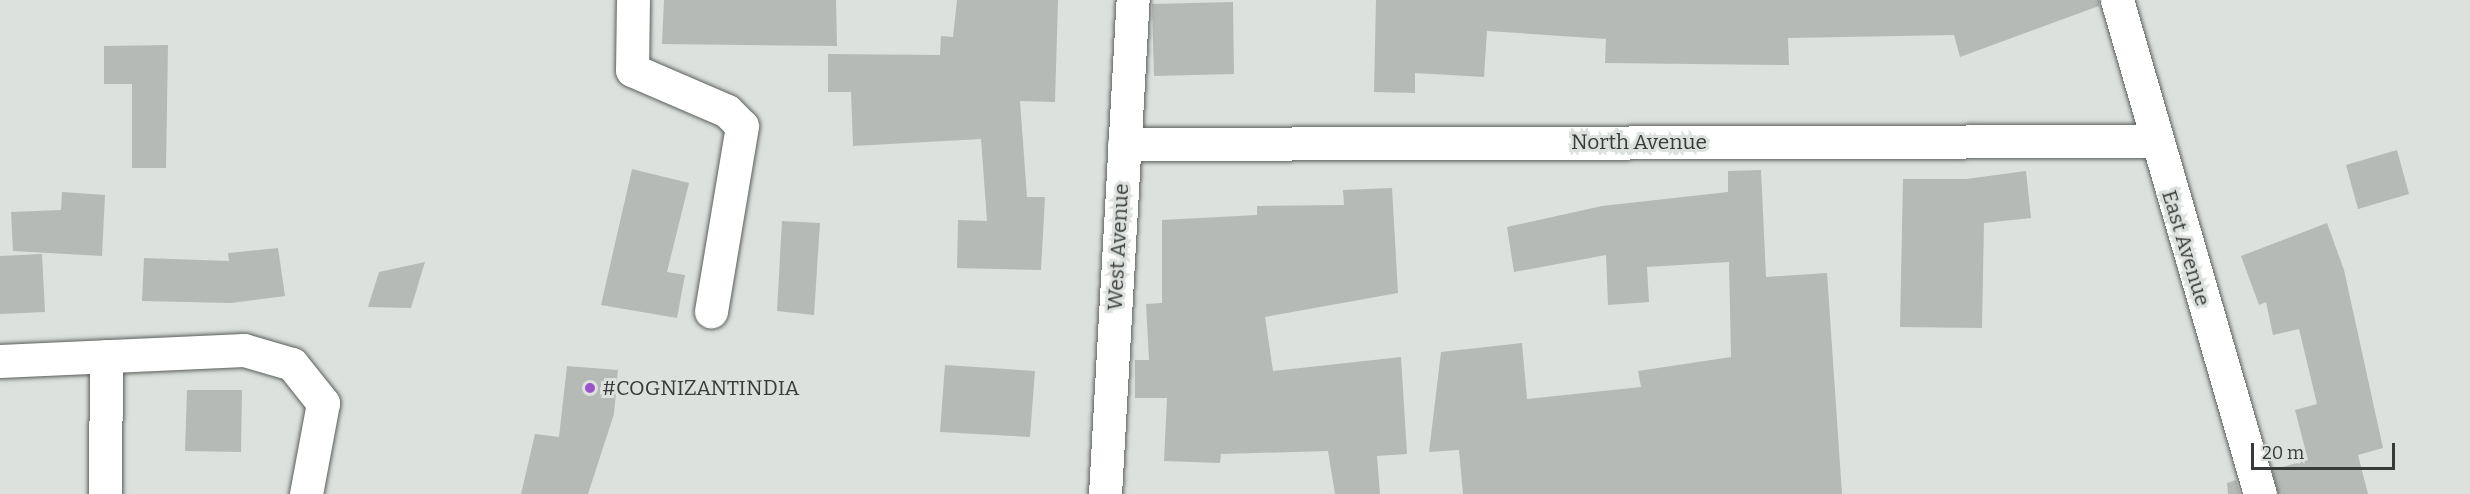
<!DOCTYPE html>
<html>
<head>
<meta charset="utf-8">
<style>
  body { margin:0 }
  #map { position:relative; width:2470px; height:494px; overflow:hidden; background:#dce1dd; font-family:Bitter,serif }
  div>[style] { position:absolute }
  .building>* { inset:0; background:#b5bab6 }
  .roads { filter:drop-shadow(0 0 2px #5b5f5c) drop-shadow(0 0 2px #5b5f5c) }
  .minor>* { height:33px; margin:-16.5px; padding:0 16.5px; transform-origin:16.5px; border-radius:16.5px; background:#fff }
  .secondary>* { height:33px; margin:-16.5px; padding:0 16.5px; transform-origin:16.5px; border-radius:16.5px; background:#fff }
  .dots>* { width:16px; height:16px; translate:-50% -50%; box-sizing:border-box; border:3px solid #dce1dd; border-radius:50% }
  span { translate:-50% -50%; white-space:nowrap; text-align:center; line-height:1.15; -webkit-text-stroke:6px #dce1dd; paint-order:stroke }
  .street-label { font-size:21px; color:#383a39 }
  .poi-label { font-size:21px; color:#383a39 }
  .left { translate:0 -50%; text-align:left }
  .scale { position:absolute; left:2251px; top:443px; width:144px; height:27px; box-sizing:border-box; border:3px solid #383a39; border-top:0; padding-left:8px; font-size:18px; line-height:21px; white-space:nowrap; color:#383a39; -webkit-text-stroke:4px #dce1dd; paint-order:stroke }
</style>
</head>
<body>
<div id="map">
  <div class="building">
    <i style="clip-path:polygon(664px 0,836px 0,837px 46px,662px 44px)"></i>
    <i style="clip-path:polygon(957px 0,1058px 0,1055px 102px,1020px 101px,1027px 197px,1045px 197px,1041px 270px,957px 268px,958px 220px,987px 221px,981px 139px,853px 146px,851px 92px,828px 92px,828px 54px,940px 55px,941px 36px,953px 37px)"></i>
    <i style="clip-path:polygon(1376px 0,2099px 0,2099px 6px,1960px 57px,1954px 35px,1788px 38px,1789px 65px,1605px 63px,1606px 39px,1487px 31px,1484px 77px,1415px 73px,1415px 93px,1374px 92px)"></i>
    <i style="clip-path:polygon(1233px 2px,1234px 74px,1154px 76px,1152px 4px)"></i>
    <i style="clip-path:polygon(168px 45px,166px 168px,132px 168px,132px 84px,104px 84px,104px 46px)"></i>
    <i style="clip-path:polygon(2397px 150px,2409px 194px,2358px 209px,2346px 165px)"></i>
    <i style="clip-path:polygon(632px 169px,689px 183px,667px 272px,685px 275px,677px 318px,601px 305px)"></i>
    <i style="clip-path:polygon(1761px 170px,1766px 277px,1827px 273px,1842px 494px,1463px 494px,1459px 450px,1429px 452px,1441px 352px,1522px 343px,1527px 399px,1641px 387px,1638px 371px,1731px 357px,1729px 262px,1647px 267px,1649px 302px,1608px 305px,1606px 255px,1514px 272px,1507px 227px,1602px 206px,1728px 192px,1728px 171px)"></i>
    <i style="clip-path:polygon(2026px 171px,2031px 218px,1984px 223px,1982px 328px,1900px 327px,1903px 179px,1966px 179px)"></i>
    <i style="clip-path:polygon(1392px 188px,1398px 293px,1265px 317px,1273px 371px,1401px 357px,1407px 454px,1377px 456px,1380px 494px,1335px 494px,1328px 451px,1221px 454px,1220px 463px,1164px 461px,1167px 398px,1135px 398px,1135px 360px,1149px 360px,1146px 304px,1162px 303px,1162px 220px,1257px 215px,1257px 206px,1344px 205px,1343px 190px)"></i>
    <i style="clip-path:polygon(62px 192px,105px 195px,102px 256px,13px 251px,11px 212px,61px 210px)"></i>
    <i style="clip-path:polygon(782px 221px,820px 223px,814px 315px,777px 311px)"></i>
    <i style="clip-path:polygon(2327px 223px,2344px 270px,2383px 448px,2358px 455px,2368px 494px,2278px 494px,2272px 470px,2308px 460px,2295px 410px,2317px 404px,2299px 329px,2273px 335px,2266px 302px,2259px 305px,2241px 256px)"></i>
    <i style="clip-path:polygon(278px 248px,285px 296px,231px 303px,142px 301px,144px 258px,229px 261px,228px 253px)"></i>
    <i style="clip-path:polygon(42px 254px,45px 312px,0 314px,0 256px)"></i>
    <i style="clip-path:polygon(425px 262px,411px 308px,368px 307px,379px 272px)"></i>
    <i style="clip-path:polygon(945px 365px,1035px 371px,1030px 437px,940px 432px)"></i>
    <i style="clip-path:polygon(567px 366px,618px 370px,614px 414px,588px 494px,521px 494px,535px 434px,559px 437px)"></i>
    <i style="clip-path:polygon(187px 390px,242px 390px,241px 452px,185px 451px)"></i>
    <i style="clip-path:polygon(2236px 480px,2240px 494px,2228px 494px,2227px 483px)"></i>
  </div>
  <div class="roads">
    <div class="minor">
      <i style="left:633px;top:0;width:70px;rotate:90.8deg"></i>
      <i style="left:632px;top:70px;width:103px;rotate:23.3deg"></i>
      <i style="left:727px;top:111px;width:21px;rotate:45deg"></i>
      <i style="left:742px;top:126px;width:188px;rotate:99.5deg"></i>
      <i style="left:1124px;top:144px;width:1030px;rotate:-0.17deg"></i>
      <i style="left:0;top:361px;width:244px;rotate:-2.6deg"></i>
      <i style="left:244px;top:350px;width:50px;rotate:16.3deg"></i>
      <i style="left:292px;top:364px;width:50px;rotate:51.5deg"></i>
      <i style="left:323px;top:403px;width:93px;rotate:100.6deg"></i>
      <i style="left:105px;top:494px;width:138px;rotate:-89.6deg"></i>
      <i style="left:1105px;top:494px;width:495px;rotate:-86.8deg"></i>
    </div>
    <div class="secondary">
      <i style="left:2117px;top:0;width:514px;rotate:73.86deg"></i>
    </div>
  </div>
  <div class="dots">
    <i style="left:590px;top:388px;background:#9b55c9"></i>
  </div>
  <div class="street-label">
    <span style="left:1639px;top:142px">North Avenue</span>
    <span style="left:1118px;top:247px;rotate:-87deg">West Avenue</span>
    <span style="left:2186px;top:248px;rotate:73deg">East Avenue</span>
  </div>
  <div class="poi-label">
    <span class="left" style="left:602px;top:388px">#COGNIZANTINDIA</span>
  </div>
  <div class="scale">20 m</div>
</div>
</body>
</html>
